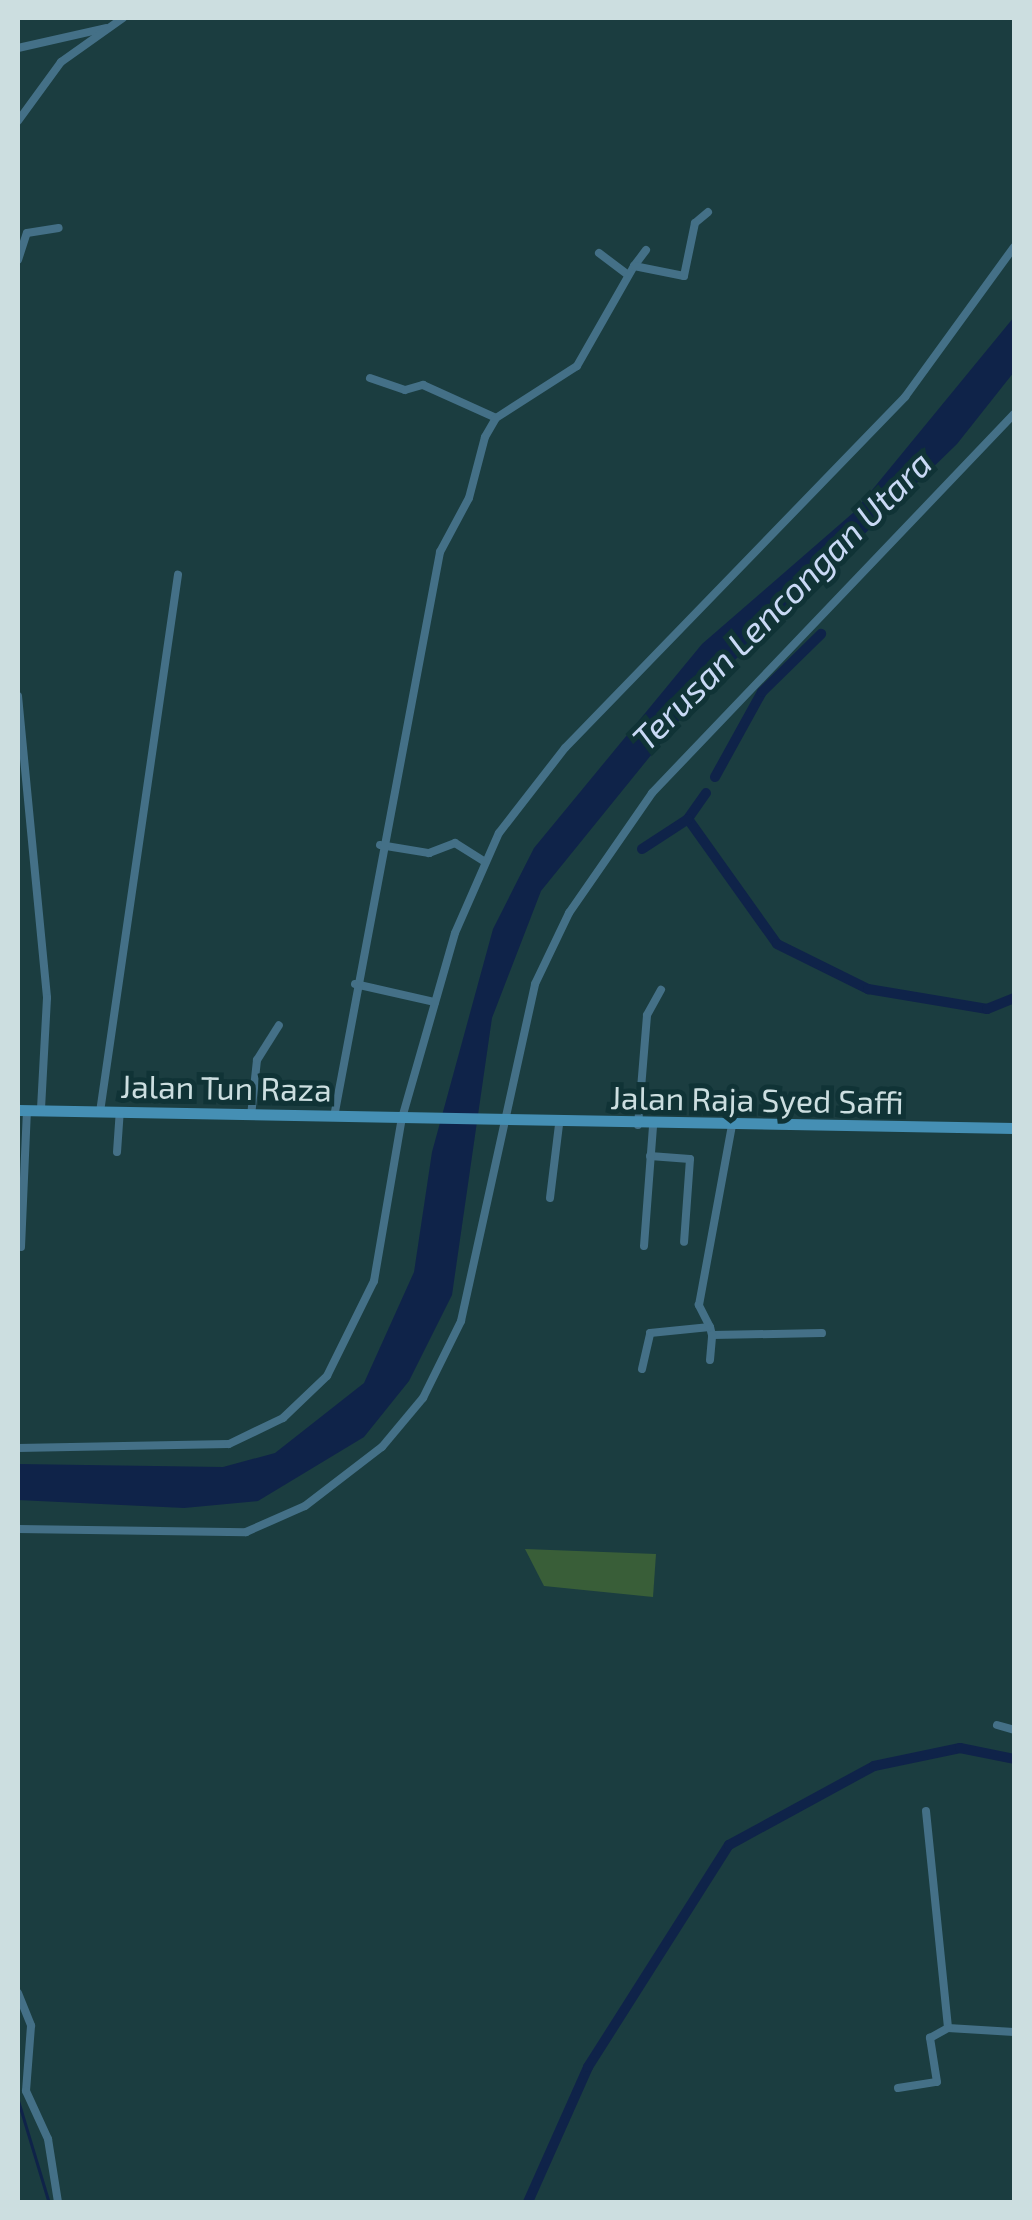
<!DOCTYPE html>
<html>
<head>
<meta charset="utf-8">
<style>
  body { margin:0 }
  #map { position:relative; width:1032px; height:2220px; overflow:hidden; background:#1b3d40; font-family:"Exo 2",sans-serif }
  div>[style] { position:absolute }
  .green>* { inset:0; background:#395e38 }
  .water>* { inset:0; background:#0f2349 }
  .stream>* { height:2.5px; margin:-1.25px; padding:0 1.25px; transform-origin:1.25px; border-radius:1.25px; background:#0f2349 }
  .canal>* { height:10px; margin:-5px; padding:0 5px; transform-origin:5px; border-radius:5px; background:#0f2349 }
  .street>* { height:8px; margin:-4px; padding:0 4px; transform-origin:4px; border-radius:4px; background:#447087 }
  .secondary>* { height:11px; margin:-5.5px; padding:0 5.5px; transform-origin:5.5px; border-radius:5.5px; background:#458fb4 }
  span { translate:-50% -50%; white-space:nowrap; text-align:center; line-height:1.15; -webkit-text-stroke:10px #103336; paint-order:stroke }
  .street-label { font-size:32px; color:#ccdee0 }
  .water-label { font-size:35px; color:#c9d9f5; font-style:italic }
  .frame { position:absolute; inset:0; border:20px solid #ccdee0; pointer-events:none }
</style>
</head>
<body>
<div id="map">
  <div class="green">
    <i style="clip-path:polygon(525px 1549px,656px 1554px,653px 1597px,544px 1586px)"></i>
  </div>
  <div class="water">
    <i style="clip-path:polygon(1014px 317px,1014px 372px,957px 444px,703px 691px,541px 891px,492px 1018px,452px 1295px,409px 1381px,364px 1437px,258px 1501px,184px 1508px,18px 1500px,18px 1464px,223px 1467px,275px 1453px,364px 1383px,414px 1272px,432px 1152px,493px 929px,534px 848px,702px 644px,854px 512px)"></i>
  </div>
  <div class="stream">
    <i style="left:18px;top:2099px;width:108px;rotate:73.2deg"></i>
  </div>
  <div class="canal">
    <i style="left:715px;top:777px;width:97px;rotate:-61.1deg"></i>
    <i style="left:762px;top:692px;width:83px;rotate:-44.5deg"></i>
    <i style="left:706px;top:793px;width:32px;rotate:125deg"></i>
    <i style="left:688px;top:819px;width:153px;rotate:54.5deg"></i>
    <i style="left:777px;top:944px;width:102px;rotate:26.3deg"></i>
    <i style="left:868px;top:989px;width:121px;rotate:9.5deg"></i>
    <i style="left:987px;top:1009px;width:29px;rotate:-22deg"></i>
    <i style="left:642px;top:849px;width:55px;rotate:-33.1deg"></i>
    <i style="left:528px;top:2202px;width:148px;rotate:-66deg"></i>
    <i style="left:588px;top:2067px;width:263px;rotate:-57.6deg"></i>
    <i style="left:729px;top:1845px;width:165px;rotate:-28.6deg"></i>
    <i style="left:874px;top:1766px;width:88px;rotate:-11.8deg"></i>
    <i style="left:960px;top:1748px;width:55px;rotate:11.5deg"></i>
  </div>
  <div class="street">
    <i style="left:18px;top:48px;width:90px;rotate:-12.8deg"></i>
    <i style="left:18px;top:121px;width:73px;rotate:-53.9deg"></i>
    <i style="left:61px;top:62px;width:76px;rotate:-35.4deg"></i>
    <i style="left:599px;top:253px;width:34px;rotate:37deg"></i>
    <i style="left:18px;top:260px;width:28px;rotate:-72deg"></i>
    <i style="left:27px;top:233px;width:32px;rotate:-9deg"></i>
    <i style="left:634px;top:266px;width:20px;rotate:-53deg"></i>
    <i style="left:370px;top:378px;width:37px;rotate:19deg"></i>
    <i style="left:405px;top:390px;width:19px;rotate:-16deg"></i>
    <i style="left:423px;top:385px;width:80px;rotate:24.3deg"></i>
    <i style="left:18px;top:696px;width:303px;rotate:84.5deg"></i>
    <i style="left:47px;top:998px;width:112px;rotate:93.1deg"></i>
    <i style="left:380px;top:845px;width:50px;rotate:9.3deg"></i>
    <i style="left:429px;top:853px;width:28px;rotate:-21deg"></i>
    <i style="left:455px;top:843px;width:34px;rotate:32deg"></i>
    <i style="left:355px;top:984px;width:82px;rotate:12.7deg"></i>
    <i style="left:100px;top:1112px;width:543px;rotate:-81.74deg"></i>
    <i style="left:251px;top:1116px;width:56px;rotate:-83.9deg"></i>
    <i style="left:257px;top:1060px;width:41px;rotate:-57.8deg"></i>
    <i style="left:334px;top:1117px;width:575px;rotate:-79.37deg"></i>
    <i style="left:440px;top:552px;width:61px;rotate:-61.8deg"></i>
    <i style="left:469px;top:498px;width:63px;rotate:-75.3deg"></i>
    <i style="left:485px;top:437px;width:22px;rotate:-60deg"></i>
    <i style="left:496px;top:418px;width:96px;rotate:-32.7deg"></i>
    <i style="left:577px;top:366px;width:115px;rotate:-60.3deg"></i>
    <i style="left:634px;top:266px;width:51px;rotate:11.3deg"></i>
    <i style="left:684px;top:276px;width:54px;rotate:-78.3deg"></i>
    <i style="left:695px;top:223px;width:17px;rotate:-40deg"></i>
    <i style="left:638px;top:1125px;width:110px;rotate:-85.3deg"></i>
    <i style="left:647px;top:1015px;width:29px;rotate:-61deg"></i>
    <i style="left:117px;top:1152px;width:39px;rotate:-86deg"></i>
    <i style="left:650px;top:1156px;width:40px;rotate:4.3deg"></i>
    <i style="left:690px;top:1159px;width:83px;rotate:94.1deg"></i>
    <i style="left:550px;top:1198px;width:74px;rotate:-83deg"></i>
    <i style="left:644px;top:1246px;width:121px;rotate:-85.7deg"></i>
    <i style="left:21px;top:1247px;width:136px;rotate:-87.5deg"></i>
    <i style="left:710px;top:1327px;width:8px;rotate:76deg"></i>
    <i style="left:712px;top:1335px;width:110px;rotate:-1deg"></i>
    <i style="left:710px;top:1360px;width:25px;rotate:-85deg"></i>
    <i style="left:642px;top:1369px;width:37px;rotate:-77deg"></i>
    <i style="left:650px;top:1333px;width:60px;rotate:-5.7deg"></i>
    <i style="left:710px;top:1327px;width:25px;rotate:-117deg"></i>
    <i style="left:699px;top:1305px;width:183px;rotate:-79.6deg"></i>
    <i style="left:18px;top:1448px;width:211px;rotate:-1.1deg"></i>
    <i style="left:229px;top:1444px;width:60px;rotate:-25.7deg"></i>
    <i style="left:283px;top:1418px;width:61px;rotate:-43.7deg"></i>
    <i style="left:327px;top:1376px;width:106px;rotate:-63.7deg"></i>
    <i style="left:374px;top:1281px;width:165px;rotate:-80.3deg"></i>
    <i style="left:402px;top:1118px;width:192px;rotate:-74deg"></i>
    <i style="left:455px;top:933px;width:109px;rotate:-66.3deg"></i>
    <i style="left:499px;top:833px;width:108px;rotate:-52.2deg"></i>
    <i style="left:565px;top:748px;width:489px;rotate:-45.9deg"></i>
    <i style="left:905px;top:397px;width:185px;rotate:-54deg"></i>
    <i style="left:18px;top:1529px;width:228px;rotate:0.8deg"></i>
    <i style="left:246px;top:1532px;width:64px;rotate:-23.8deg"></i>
    <i style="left:305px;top:1506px;width:97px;rotate:-37.5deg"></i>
    <i style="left:382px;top:1447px;width:64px;rotate:-50.1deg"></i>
    <i style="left:423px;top:1398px;width:86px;rotate:-63.7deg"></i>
    <i style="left:461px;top:1321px;width:345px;rotate:-77.6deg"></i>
    <i style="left:535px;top:984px;width:79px;rotate:-64.4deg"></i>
    <i style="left:569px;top:913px;width:146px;rotate:-55.3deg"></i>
    <i style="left:652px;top:793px;width:524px;rotate:-46.31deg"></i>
    <i style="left:997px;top:1725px;width:18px;rotate:16deg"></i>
    <i style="left:926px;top:1811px;width:218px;rotate:84.2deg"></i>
    <i style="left:948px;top:2028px;width:66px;rotate:3.5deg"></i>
    <i style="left:18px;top:1993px;width:35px;rotate:68deg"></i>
    <i style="left:31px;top:2026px;width:65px;rotate:94.4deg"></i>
    <i style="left:26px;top:2091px;width:53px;rotate:65.4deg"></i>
    <i style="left:48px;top:2139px;width:64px;rotate:81deg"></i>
    <i style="left:898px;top:2088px;width:39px;rotate:-9deg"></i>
    <i style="left:937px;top:2082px;width:45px;rotate:-99deg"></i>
    <i style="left:930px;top:2038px;width:21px;rotate:-29deg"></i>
  </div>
  <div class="secondary">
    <i style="left:18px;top:1110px;width:996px;rotate:1.04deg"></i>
  </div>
  <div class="street-label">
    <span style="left:226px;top:1087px;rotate:1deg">Jalan Tun Raza</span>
    <span style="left:757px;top:1099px;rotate:1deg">Jalan Raja Syed Saffi</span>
  </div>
  <div class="water-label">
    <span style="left:781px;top:600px;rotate:-45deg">Terusan Lencongan Utara</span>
  </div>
  <div class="frame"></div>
</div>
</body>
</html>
